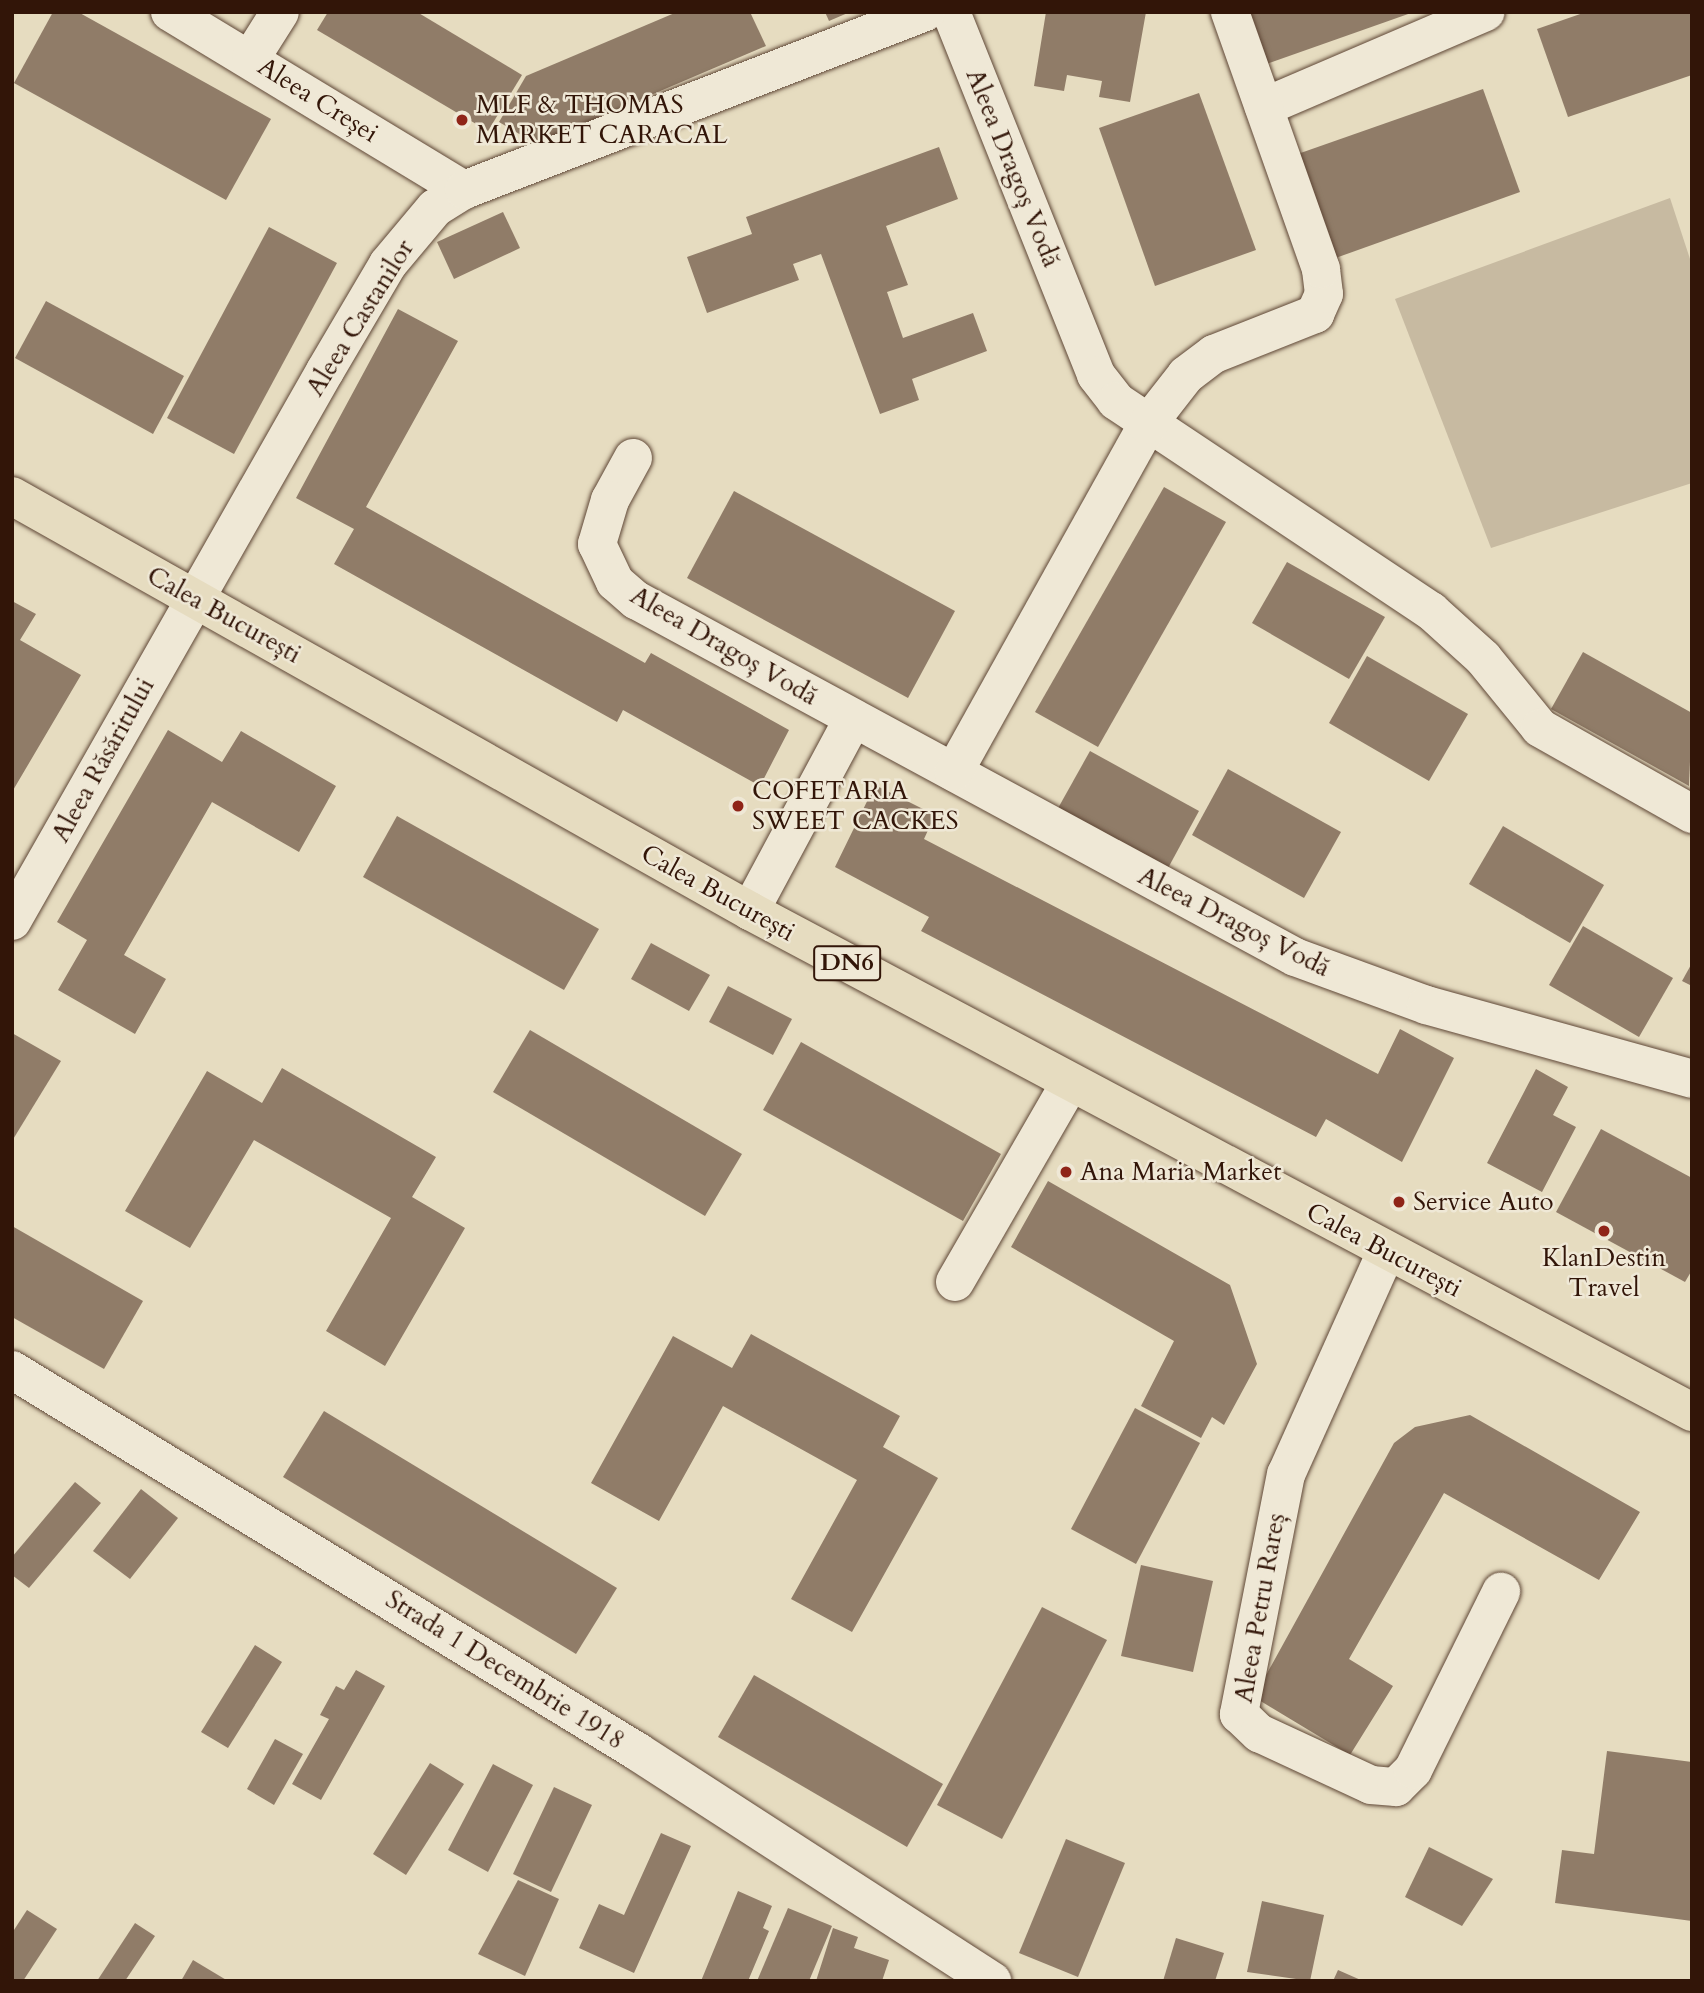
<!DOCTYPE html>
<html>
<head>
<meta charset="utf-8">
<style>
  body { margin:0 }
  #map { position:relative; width:1704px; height:1993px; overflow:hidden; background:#e6dcc0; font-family:Cardo,serif }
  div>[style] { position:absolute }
  .green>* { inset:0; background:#c7baa1 }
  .building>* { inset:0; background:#907c68 }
  .roads { filter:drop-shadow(0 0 2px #5f4736) drop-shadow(0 0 2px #5f4736) }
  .street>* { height:38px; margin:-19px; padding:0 19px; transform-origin:19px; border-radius:19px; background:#efe8d6 }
  .secondary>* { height:38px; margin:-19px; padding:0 19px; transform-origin:19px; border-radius:19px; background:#efe8d6 }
  .primary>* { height:38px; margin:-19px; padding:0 19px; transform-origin:19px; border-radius:19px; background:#e6dcc0 }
  .dots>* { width:19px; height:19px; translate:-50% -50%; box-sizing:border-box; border:4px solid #efe8d6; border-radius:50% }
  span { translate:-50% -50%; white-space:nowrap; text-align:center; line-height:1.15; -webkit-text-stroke:5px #efe8d6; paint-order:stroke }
  .shield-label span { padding:2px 5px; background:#efe8d6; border:2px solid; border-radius:5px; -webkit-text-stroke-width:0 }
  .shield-label { font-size:24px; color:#321508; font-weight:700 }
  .street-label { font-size:26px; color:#321508 }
  .poi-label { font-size:26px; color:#321508 }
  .left { translate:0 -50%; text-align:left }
  .frame { position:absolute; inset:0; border:14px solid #321508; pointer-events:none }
</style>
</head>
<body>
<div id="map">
  <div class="green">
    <i style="clip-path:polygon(1670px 198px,1692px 265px,1692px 483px,1491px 548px,1395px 299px)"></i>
  </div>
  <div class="building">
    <i style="clip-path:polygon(53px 12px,78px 12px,271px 119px,226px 200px,14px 83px)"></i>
    <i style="clip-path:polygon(328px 12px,417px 12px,522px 75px,488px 131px,317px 30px)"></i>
    <i style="clip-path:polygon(677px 12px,750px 12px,766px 46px,536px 144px,499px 122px,526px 76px)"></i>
    <i style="clip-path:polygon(825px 12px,850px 12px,829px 21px)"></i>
    <i style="clip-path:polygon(1046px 12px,1146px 12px,1130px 102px,1099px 97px,1102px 81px,1067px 75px,1064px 91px,1034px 86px)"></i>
    <i style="clip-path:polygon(1242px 12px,1411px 12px,1411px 13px,1261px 66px)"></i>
    <i style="clip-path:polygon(1586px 12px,1692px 12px,1692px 75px,1568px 117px,1537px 29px)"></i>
    <i style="clip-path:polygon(1483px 89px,1520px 192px,1330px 260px,1292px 156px)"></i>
    <i style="clip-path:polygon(1199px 93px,1256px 250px,1155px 286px,1099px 128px)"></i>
    <i style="clip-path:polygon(939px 147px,958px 199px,886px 226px,908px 285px,887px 292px,903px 338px,973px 313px,987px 351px,912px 379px,919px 400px,880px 414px,821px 254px,793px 264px,799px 280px,707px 313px,687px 257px,752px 234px,746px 217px)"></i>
    <i style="clip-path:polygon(503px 212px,520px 248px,454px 279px,437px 242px)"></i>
    <i style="clip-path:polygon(269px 227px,337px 263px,234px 454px,167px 418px)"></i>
    <i style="clip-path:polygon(46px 301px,184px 376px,153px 434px,15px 358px)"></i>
    <i style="clip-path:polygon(398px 309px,458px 341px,366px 507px,645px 663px,651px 653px,789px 730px,760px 786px,623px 710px,617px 722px,334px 564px,354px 529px,296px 498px)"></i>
    <i style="clip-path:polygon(1164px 487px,1226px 522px,1098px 747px,1035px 712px)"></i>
    <i style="clip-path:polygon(734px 491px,955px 611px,908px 698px,687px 578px)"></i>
    <i style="clip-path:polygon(1287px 562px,1385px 617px,1349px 679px,1252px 623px)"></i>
    <i style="clip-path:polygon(12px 601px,36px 614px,20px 640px,81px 675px,12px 792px)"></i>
    <i style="clip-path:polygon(1583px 652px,1692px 713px,1689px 786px,1551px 709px)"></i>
    <i style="clip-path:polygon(1367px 656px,1468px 714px,1429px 781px,1329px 723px)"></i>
    <i style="clip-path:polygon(168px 730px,222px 762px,241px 731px,336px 786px,299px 852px,212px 802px,124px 955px,166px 979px,135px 1034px,58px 990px,87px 940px,57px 922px)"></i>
    <i style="clip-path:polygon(1090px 751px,1199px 811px,1167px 870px,1057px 810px)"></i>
    <i style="clip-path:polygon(1228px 769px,1341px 832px,1304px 898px,1192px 835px)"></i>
    <i style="clip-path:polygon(875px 785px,935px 815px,924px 839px,1378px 1074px,1400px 1029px,1454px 1058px,1402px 1162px,1326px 1119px,1316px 1137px,921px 931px,929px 917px,835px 867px)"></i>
    <i style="clip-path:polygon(397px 816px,599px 929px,564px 990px,363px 877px)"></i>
    <i style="clip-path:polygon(1503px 826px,1604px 885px,1570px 943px,1469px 884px)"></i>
    <i style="clip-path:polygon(1583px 926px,1673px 978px,1639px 1037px,1549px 985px)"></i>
    <i style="clip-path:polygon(651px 943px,710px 975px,689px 1011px,631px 979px)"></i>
    <i style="clip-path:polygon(1692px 963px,1692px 986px,1682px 981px)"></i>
    <i style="clip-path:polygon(728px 986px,792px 1019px,773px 1055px,709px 1022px)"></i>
    <i style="clip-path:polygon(530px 1030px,742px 1154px,705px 1216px,493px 1092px)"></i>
    <i style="clip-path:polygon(12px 1033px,61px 1061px,12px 1141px)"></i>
    <i style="clip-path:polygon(801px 1042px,1001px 1154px,963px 1221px,763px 1110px)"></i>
    <i style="clip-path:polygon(282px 1068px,436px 1157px,412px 1197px,465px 1228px,385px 1366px,326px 1331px,391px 1218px,254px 1140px,190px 1248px,125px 1211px,207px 1071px,262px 1103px)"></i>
    <i style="clip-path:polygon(1536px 1069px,1568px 1087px,1553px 1115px,1576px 1127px,1542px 1192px,1487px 1163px)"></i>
    <i style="clip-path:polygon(1601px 1129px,1692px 1178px,1692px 1270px,1685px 1282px,1556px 1212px)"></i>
    <i style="clip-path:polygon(1048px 1181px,1230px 1285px,1257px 1364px,1224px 1425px,1212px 1417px,1201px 1438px,1141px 1406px,1174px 1341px,1011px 1247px)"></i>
    <i style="clip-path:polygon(12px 1226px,143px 1301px,104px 1369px,12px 1317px)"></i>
    <i style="clip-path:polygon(751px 1334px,900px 1416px,883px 1447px,938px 1478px,852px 1632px,791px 1599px,857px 1480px,723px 1406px,659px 1521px,591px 1483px,673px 1336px,732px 1368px)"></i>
    <i style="clip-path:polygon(1135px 1408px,1200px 1443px,1136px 1564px,1071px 1529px)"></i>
    <i style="clip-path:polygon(324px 1411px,617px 1588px,576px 1654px,283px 1477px)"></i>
    <i style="clip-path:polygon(1470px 1415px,1640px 1512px,1599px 1580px,1444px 1493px,1349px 1659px,1393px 1686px,1350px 1755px,1254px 1697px,1394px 1443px,1415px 1427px)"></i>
    <i style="clip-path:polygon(75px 1482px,101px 1503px,29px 1588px,12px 1575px,12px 1557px)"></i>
    <i style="clip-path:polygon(141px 1489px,178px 1518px,130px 1579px,93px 1551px)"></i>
    <i style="clip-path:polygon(1141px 1565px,1213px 1581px,1193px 1672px,1121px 1656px)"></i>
    <i style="clip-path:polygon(1042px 1607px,1107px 1640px,1002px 1839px,937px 1805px)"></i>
    <i style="clip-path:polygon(255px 1645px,282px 1662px,228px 1748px,201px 1732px)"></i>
    <i style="clip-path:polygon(356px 1670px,385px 1686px,321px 1800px,292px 1784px,329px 1719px,320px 1715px,336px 1686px,344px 1690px)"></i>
    <i style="clip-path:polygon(754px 1675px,943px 1784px,907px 1847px,718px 1737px)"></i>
    <i style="clip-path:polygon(275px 1739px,303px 1754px,274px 1805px,247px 1789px)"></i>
    <i style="clip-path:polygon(1607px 1751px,1692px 1762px,1692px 1921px,1555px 1903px,1562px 1850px,1594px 1854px)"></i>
    <i style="clip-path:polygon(430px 1763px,464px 1784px,406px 1875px,373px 1854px)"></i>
    <i style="clip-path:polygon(493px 1764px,533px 1785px,488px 1872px,448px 1850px)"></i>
    <i style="clip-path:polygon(554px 1787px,592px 1805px,551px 1892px,513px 1874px)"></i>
    <i style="clip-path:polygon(661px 1833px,691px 1846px,634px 1973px,579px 1948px,599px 1904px,624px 1915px)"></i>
    <i style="clip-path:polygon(1066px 1839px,1125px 1863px,1078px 1977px,1019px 1953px)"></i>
    <i style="clip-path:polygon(1429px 1847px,1493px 1879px,1462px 1926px,1405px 1897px)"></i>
    <i style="clip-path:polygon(518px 1880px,559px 1899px,525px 1976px,478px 1954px)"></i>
    <i style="clip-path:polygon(738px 1891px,772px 1906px,763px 1928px,769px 1931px,748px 1981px,701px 1981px)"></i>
    <i style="clip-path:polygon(1262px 1901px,1324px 1915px,1310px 1981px,1247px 1972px)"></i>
    <i style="clip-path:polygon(788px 1908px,832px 1926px,809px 1981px,757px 1981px)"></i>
    <i style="clip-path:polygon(27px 1910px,57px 1929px,23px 1981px,12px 1981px,12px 1933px)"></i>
    <i style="clip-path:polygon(135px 1923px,155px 1936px,125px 1981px,97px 1981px)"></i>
    <i style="clip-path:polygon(833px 1928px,858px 1937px,854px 1948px,889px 1960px,882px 1981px,816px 1981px)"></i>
    <i style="clip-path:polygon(1176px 1938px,1224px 1953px,1215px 1981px,1163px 1981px)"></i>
    <i style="clip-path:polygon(193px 1960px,228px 1981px,181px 1981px)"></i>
    <i style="clip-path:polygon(1338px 1970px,1363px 1981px,1333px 1981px)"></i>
  </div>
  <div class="roads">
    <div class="street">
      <i style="left:170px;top:12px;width:344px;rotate:31.2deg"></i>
      <i style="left:951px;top:12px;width:391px;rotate:68.2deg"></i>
      <i style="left:1096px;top:375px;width:33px;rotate:52deg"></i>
      <i style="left:1116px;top:401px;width:379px;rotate:33.7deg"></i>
      <i style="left:1431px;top:611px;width:70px;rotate:42.1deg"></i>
      <i style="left:1483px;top:658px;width:90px;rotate:50.8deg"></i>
      <i style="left:1540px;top:728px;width:175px;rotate:29.5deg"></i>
      <i style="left:251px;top:58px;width:54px;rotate:-57.8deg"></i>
      <i style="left:1264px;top:107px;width:241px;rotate:-23.2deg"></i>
      <i style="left:633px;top:458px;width:48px;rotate:118.7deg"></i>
      <i style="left:610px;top:500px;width:46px;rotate:106.5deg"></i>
      <i style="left:597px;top:544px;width:42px;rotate:64.7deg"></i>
      <i style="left:615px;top:582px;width:28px;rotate:41deg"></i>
      <i style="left:636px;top:600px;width:749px;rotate:28.45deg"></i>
      <i style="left:1295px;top:957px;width:140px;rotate:20.1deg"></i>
      <i style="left:1426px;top:1005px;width:276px;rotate:15.5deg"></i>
      <i style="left:954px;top:772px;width:397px;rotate:-60.9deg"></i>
      <i style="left:1147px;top:425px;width:63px;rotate:-52deg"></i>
      <i style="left:1186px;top:375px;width:35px;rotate:-37deg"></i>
      <i style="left:1214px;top:354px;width:109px;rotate:-21.6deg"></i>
      <i style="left:1315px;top:314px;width:22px;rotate:-66deg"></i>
      <i style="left:1324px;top:294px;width:25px;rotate:-97deg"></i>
      <i style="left:1321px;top:269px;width:273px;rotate:-109.5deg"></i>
      <i style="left:750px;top:911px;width:218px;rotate:-61.8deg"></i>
      <i style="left:12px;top:921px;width:633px;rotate:-60.36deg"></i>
      <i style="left:325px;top:371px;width:124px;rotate:-59.5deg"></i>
      <i style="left:388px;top:264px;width:73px;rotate:-50deg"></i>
      <i style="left:435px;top:208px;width:34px;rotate:-32deg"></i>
      <i style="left:464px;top:190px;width:495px;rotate:-21.1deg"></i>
      <i style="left:1386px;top:1252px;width:243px;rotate:114.2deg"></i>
      <i style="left:1286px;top:1474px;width:245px;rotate:101.1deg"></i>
      <i style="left:1239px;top:1714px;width:28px;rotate:44deg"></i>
      <i style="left:1259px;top:1733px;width:123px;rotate:24.9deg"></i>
      <i style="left:1371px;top:1785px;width:25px;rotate:5deg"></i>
      <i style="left:1396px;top:1787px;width:24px;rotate:-45deg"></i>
      <i style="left:1413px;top:1770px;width:199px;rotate:-63.7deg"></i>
      <i style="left:955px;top:1282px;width:230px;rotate:-60deg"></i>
    </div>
    <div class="secondary">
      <i style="left:12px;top:1370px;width:733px;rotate:31.39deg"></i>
      <i style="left:638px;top:1752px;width:422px;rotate:32.9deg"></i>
    </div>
    <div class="primary">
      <i style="left:12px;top:496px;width:847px;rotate:29.35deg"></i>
      <i style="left:750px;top:911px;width:1067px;rotate:28.01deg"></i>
    </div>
  </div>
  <div class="dots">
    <i style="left:462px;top:120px;background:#8f2418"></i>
    <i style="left:738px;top:806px;background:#8f2418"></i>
    <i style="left:1066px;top:1172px;background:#8f2418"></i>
    <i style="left:1399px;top:1202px;background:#8f2418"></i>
    <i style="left:1604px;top:1231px;background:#8f2418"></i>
  </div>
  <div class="shield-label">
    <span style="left:847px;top:963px">DN6</span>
  </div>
  <div class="street-label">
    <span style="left:318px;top:100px;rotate:32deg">Aleea Creșei</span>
    <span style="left:1013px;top:168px;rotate:68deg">Aleea Dragoș Vodă</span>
    <span style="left:360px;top:318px;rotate:-58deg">Aleea Castanilor</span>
    <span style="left:224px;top:615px;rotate:29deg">Calea București</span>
    <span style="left:724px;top:646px;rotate:30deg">Aleea Dragoș Vodă</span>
    <span style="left:103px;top:760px;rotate:-61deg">Aleea Răsăritului</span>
    <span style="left:718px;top:893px;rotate:29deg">Calea București</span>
    <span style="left:1234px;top:922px;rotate:27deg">Aleea Dragoș Vodă</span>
    <span style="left:1384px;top:1250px;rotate:28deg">Calea București</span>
    <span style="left:1260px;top:1608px;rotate:-80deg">Aleea Petru Rareș</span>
    <span style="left:505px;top:1670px;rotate:32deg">Strada 1 Decembrie 1918</span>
  </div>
  <div class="poi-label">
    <span class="left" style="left:476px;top:120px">MLF &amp; THOMAS<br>MARKET CARACAL</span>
    <span class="left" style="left:752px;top:806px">COFETARIA<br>SWEET CACKES</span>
    <span class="left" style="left:1080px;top:1172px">Ana Maria Market</span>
    <span class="left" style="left:1413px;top:1202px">Service Auto</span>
    <span style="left:1604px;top:1273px">KlanDestin<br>Travel</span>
  </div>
  <div class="frame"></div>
</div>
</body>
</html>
